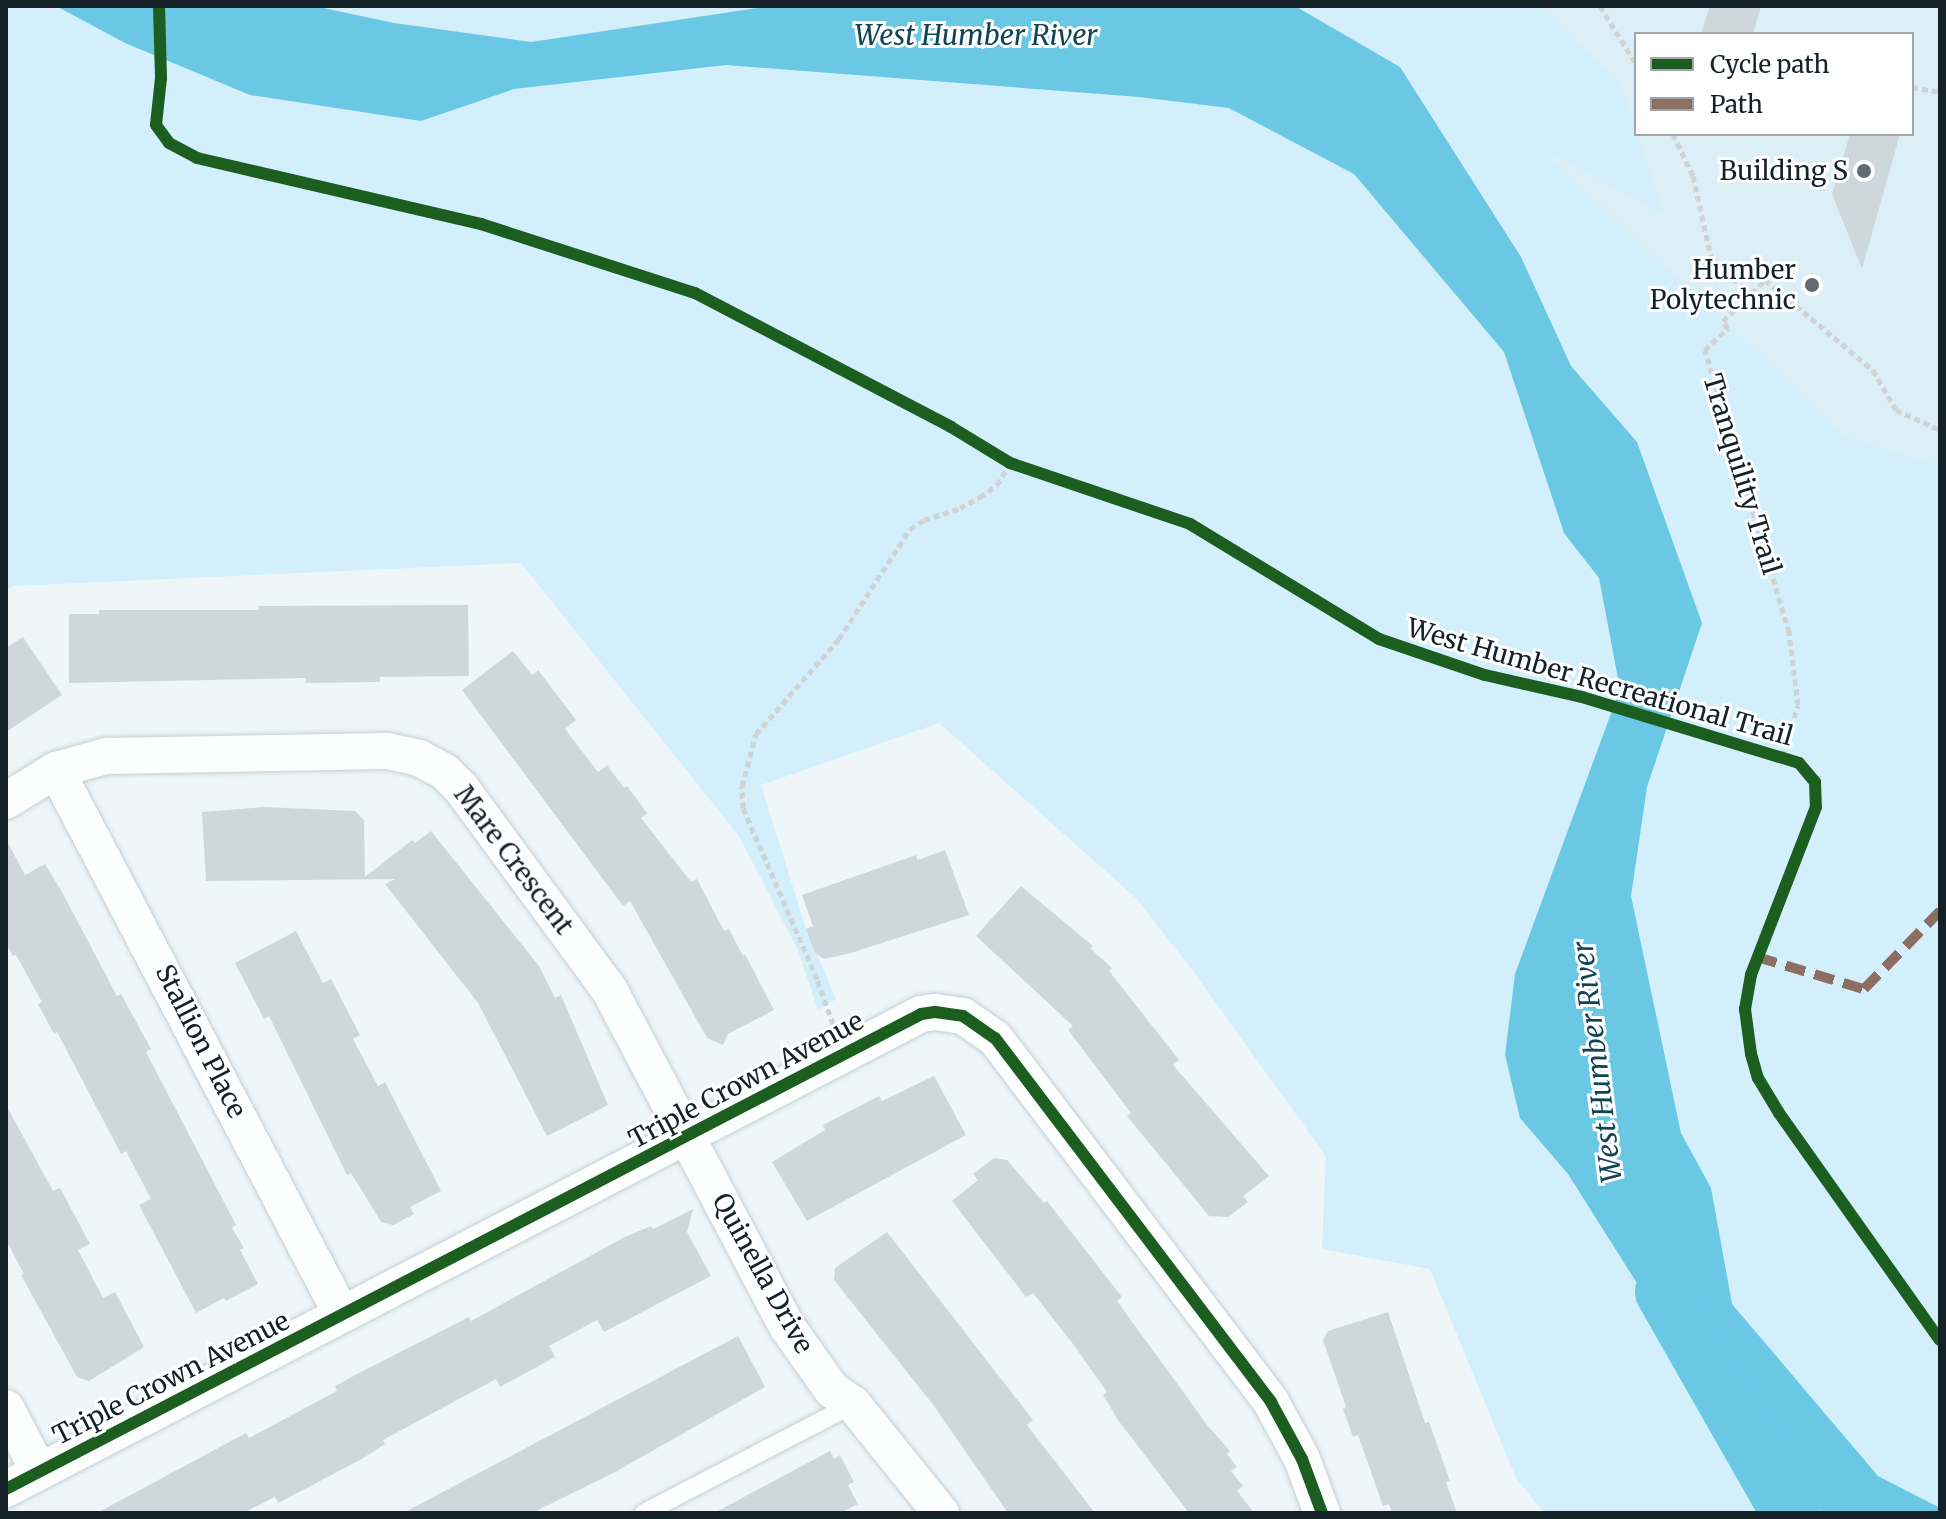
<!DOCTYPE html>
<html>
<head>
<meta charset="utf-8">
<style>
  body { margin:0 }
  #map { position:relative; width:1946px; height:1519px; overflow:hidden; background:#eef6f9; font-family:Merriweather,serif }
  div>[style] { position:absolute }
  .built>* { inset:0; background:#dceff6 }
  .green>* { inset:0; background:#d2effb }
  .water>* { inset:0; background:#6ac8e5 }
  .river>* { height:58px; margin:-29px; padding:0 29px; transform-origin:29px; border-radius:29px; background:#6ac8e5 }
  .building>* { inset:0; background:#ced8dc }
  .path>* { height:5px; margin-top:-2.5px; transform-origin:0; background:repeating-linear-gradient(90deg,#d0d3d4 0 6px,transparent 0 10px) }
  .roads { filter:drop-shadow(0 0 2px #c5cfd3) drop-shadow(0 0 2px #c5cfd3) }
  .service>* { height:18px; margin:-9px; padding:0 9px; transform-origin:9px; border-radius:9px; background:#fcfefe }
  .minor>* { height:36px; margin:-18px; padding:0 18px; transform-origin:18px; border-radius:18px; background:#fcfefe }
  .quiet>* { height:10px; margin-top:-5px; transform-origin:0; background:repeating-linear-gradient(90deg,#8d6e63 0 20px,transparent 0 30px) }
  .cycleway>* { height:12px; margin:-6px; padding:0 6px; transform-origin:6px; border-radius:6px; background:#1b5e20 }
  .dots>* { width:22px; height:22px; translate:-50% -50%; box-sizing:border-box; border:4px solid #fff; border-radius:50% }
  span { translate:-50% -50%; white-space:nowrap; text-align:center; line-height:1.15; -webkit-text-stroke:6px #fff; paint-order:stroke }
  .poi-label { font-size:26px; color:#142228 }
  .right { translate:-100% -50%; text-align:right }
  .street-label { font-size:26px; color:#142228 }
  .water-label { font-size:28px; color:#104557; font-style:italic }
  .frame { position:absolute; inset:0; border:8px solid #142228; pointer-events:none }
  .legend { position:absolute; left:1634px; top:32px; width:280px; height:104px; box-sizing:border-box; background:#fff; border:2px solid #a1a7a9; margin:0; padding:10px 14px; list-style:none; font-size:24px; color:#142228 }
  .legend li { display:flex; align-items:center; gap:16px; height:40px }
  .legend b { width:40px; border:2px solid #a1a7a9 }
</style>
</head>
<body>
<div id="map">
  <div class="built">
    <i style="clip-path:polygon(evenodd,1387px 6px,1940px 6px,1940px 465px,1844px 436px,1387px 6px,1636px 34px,1912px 34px,1912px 134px,1636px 134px,1636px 34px)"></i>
  </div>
  <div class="green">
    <i style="clip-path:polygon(6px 6px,1538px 6px,1621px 83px,1664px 215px,1538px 146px,1844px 436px,1940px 465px,1940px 1513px,1544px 1513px,1516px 1478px,1430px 1269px,1322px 1249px,1326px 1156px,1193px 971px,1136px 898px,939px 723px,761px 785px,806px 929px,836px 999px,818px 1010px,798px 950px,739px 836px,521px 563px,13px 586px,6px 591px)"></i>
  </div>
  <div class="water">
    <i style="clip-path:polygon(56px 6px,314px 6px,394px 23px,531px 42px,771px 6px,1295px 6px,1400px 67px,1521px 257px,1571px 366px,1637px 442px,1702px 623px,1647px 787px,1631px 896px,1681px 1133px,1711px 1188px,1732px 1304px,1878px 1476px,1940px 1508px,1940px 1513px,1822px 1513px,1742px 1439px,1704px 1364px,1659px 1318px,1568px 1174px,1520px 1118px,1505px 1055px,1515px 974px,1620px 689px,1599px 578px,1564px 533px,1504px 352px,1354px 174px,1229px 108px,1139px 97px,726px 65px,514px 89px,421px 121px,250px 95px,125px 43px)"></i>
  </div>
  <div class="river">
    <i style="left:1664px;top:1292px;width:254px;rotate:60.3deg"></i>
  </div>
  <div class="building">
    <i style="clip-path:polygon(1710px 6px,1761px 6px,1753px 34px,1701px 34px)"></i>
    <i style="clip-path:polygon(1850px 134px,1900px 134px,1862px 269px,1832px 194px)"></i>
    <i style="clip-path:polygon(468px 605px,469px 676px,380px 677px,380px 682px,305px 683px,306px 678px,69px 683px,69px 614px,99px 614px,99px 610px,259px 610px,259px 606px)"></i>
    <i style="clip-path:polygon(23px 637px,62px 695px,6px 732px,6px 648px)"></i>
    <i style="clip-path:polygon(513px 651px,532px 675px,538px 670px,576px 720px,565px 729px,598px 772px,607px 765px,624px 788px,627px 786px,647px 813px,641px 818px,691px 882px,697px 879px,724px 931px,729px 929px,743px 956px,745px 954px,774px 1010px,728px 1034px,723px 1045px,707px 1038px,630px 901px,623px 906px,462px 690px)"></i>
    <i style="clip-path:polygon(264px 807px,355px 811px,364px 820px,365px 877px,412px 840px,415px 843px,431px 831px,539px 966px,555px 998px,561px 995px,608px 1105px,547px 1136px,478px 1003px,385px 884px,395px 879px,206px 881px,202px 812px)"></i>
    <i style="clip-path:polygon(6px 839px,25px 875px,45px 864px,62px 892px,117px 996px,121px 994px,151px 1049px,146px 1052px,236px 1225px,232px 1228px,244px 1248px,240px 1250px,258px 1284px,226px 1301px,224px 1298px,196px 1313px,139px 1205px,151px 1199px,126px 1151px,121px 1154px,57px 1032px,54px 1034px,38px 1004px,42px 1002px,16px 955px,13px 956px,6px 943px)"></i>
    <i style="clip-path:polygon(945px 850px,969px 915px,851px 953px,824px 959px,815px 953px,806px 929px,813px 926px,802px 895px,916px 855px,918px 860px)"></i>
    <i style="clip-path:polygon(1021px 886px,1093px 946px,1090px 948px,1112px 968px,1109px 971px,1179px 1060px,1173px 1065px,1269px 1176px,1243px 1196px,1248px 1202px,1228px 1217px,1209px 1216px,1127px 1116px,1131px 1113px,1068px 1030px,1073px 1026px,976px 936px)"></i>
    <i style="clip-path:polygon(296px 931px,323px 983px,331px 979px,360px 1035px,353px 1039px,378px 1086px,385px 1082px,441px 1191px,410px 1207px,414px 1214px,393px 1225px,381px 1222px,351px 1173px,347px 1175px,269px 1016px,264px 1019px,235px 963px)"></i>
    <i style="clip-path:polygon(934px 1076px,966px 1135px,807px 1221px,772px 1162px,825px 1130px,823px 1125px,879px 1096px,882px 1101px)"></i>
    <i style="clip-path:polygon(6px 1105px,53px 1191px,60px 1188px,90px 1244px,78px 1250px,103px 1298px,115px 1292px,144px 1347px,89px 1381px,77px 1377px,21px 1275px,24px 1274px,6px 1240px)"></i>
    <i style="clip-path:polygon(994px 1158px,1007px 1160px,1044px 1203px,1047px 1201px,1122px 1297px,1117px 1301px,1208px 1426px,1230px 1451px,1227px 1454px,1237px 1467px,1231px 1471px,1243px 1486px,1237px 1491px,1254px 1513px,1189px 1513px,1118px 1420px,1103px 1395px,1107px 1392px,1073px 1344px,1033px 1293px,1026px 1297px,952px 1201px,978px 1180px,973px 1174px)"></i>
    <i style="clip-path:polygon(693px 1209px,687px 1232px,711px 1276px,604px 1332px,597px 1320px,549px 1346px,555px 1357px,500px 1387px,496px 1379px,383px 1440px,385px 1444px,360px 1460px,278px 1503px,275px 1497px,243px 1513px,97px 1513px,246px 1433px,249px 1438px,309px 1406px,337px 1391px,335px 1386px,361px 1372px,469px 1317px,471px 1321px,625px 1237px,651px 1226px,653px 1229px)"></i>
    <i style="clip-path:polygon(887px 1232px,1033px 1420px,1027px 1425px,1095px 1513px,1008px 1513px,934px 1406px,834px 1280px,835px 1268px)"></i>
    <i style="clip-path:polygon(1388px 1312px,1425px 1423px,1429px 1422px,1450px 1481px,1446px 1482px,1457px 1513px,1392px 1513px,1389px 1504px,1383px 1506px,1358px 1435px,1353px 1437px,1343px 1409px,1346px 1407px,1323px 1340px,1328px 1331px)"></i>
    <i style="clip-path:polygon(738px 1336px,765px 1387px,617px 1471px,532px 1513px,403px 1513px)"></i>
    <i style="clip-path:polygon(830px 1451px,834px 1459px,840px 1455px,854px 1482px,848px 1485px,858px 1504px,840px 1513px,714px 1513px)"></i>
  </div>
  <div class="path">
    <i style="left:1600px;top:6px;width:68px;rotate:58.2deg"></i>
    <i style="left:1912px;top:87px;width:28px;rotate:10deg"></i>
    <i style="left:1673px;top:134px;width:47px;rotate:64.5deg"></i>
    <i style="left:1693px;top:176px;width:83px;rotate:77.5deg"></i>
    <i style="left:1711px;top:257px;width:52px;rotate:44.2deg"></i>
    <i style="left:1783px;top:756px;width:53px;rotate:-73.6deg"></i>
    <i style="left:1798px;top:705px;width:74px;rotate:-97deg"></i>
    <i style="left:1789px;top:632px;width:294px;rotate:-106.6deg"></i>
    <i style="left:1705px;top:350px;width:32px;rotate:-44deg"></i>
    <i style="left:1728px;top:328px;width:9px;rotate:-126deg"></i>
    <i style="left:1723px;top:321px;width:59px;rotate:-44.3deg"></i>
    <i style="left:1765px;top:280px;width:141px;rotate:39.8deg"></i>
    <i style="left:1873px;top:370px;width:46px;rotate:60.1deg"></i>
    <i style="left:1896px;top:410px;width:48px;rotate:24.4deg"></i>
    <i style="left:833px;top:1024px;width:48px;rotate:-109.6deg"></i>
    <i style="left:817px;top:979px;width:186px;rotate:-113.4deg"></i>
    <i style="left:743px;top:808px;width:22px;rotate:-93deg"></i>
    <i style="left:742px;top:786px;width:54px;rotate:-74.9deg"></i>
    <i style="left:756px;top:734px;width:126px;rotate:-48.9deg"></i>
    <i style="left:839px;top:639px;width:131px;rotate:-57.2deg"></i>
    <i style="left:910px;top:529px;width:17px;rotate:-33deg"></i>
    <i style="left:924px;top:520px;width:38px;rotate:-18deg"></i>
    <i style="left:960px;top:508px;width:23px;rotate:-29deg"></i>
    <i style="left:980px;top:497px;width:21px;rotate:-35deg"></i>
    <i style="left:997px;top:485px;width:26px;rotate:-59deg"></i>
  </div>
  <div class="roads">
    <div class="service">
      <i style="left:644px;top:1513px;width:236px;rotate:-27.5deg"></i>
    </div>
    <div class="minor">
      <i style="left:56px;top:770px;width:615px;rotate:62.31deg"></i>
      <i style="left:6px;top:801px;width:59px;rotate:-31.8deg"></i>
      <i style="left:56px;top:770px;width:52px;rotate:-15.6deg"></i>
      <i style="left:106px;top:756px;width:281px;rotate:-1deg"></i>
      <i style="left:387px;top:751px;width:33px;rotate:12deg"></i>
      <i style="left:419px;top:758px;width:30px;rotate:28deg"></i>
      <i style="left:445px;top:772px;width:23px;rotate:45deg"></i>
      <i style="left:461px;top:788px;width:252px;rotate:53.7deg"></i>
      <i style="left:610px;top:991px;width:381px;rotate:62.2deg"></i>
      <i style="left:788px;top:1328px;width:76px;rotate:54.6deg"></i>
      <i style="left:832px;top:1390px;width:25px;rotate:34deg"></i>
      <i style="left:853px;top:1404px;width:140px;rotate:51.1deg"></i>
      <i style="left:6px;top:1408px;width:71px;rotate:62.4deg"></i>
      <i style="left:6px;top:1489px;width:1031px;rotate:-27.43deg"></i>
      <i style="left:921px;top:1014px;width:14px;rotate:-8deg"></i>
      <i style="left:935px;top:1012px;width:28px;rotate:8deg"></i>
      <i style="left:963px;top:1016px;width:39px;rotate:35deg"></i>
      <i style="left:995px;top:1038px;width:457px;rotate:52.8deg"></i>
      <i style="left:1271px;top:1402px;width:65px;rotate:61.5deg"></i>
      <i style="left:1302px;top:1459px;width:58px;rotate:69.7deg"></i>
    </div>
  </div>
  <div class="quiet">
    <i style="left:1757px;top:957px;width:112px;rotate:16.7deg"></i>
    <i style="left:1864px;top:989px;width:109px;rotate:-45.7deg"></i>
  </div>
  <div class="cycleway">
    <i style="left:159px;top:6px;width:72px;rotate:88.4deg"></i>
    <i style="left:161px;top:78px;width:47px;rotate:96.1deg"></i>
    <i style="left:156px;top:125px;width:22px;rotate:54deg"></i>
    <i style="left:169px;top:143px;width:32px;rotate:28deg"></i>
    <i style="left:197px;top:158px;width:292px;rotate:13.1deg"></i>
    <i style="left:481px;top:224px;width:225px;rotate:17.9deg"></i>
    <i style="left:695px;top:293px;width:289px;rotate:27.6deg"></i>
    <i style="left:951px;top:427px;width:69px;rotate:31.4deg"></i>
    <i style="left:1010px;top:463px;width:190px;rotate:18.7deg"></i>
    <i style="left:1190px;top:524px;width:221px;rotate:31.3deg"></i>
    <i style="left:1379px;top:639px;width:112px;rotate:18.8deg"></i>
    <i style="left:1485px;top:675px;width:99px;rotate:12.8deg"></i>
    <i style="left:1582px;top:697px;width:227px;rotate:16.9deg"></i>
    <i style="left:1799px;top:763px;width:25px;rotate:50deg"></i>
    <i style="left:1815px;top:782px;width:25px;rotate:88deg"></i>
    <i style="left:1816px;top:807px;width:180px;rotate:111.2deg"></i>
    <i style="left:1751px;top:975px;width:35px;rotate:100deg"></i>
    <i style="left:1745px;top:1009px;width:45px;rotate:82.4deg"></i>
    <i style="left:1751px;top:1054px;width:25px;rotate:74deg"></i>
    <i style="left:1758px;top:1078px;width:41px;rotate:59deg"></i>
    <i style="left:1779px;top:1113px;width:278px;rotate:54.7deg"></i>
    <i style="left:6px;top:1489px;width:1031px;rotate:-27.43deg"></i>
    <i style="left:921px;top:1014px;width:14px;rotate:-8deg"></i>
    <i style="left:935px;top:1012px;width:28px;rotate:8deg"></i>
    <i style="left:963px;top:1016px;width:39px;rotate:35deg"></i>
    <i style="left:995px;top:1038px;width:457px;rotate:52.8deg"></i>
    <i style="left:1271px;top:1402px;width:65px;rotate:61.5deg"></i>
    <i style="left:1302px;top:1459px;width:58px;rotate:69.7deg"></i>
  </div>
  <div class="dots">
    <i style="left:1864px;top:171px;background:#606c71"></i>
    <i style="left:1812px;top:285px;background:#606c71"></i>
  </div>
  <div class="poi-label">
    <span class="right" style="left:1848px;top:171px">Building S</span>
    <span class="right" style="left:1796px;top:285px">Humber<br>Polytechnic</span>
  </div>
  <div class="street-label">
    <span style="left:1742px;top:474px;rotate:73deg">Tranquility Trail</span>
    <span style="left:1600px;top:682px;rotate:16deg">West Humber Recreational Trail</span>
    <span style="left:514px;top:860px;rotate:53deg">Mare Crescent</span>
    <span style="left:201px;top:1041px;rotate:63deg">Stallion Place</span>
    <span style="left:746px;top:1080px;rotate:-28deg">Triple Crown Avenue</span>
    <span style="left:763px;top:1273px;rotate:61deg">Quinella Drive</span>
    <span style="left:171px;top:1378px;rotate:-27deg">Triple Crown Avenue</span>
  </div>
  <div class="water-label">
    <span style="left:976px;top:35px">West Humber River</span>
    <span style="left:1597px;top:1062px;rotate:-97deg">West Humber River</span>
  </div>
  <div class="frame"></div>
  <ul class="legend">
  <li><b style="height:10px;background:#1b5e20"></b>Cycle path</li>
  <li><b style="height:10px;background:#8d6e63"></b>Path</li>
  </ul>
</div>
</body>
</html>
